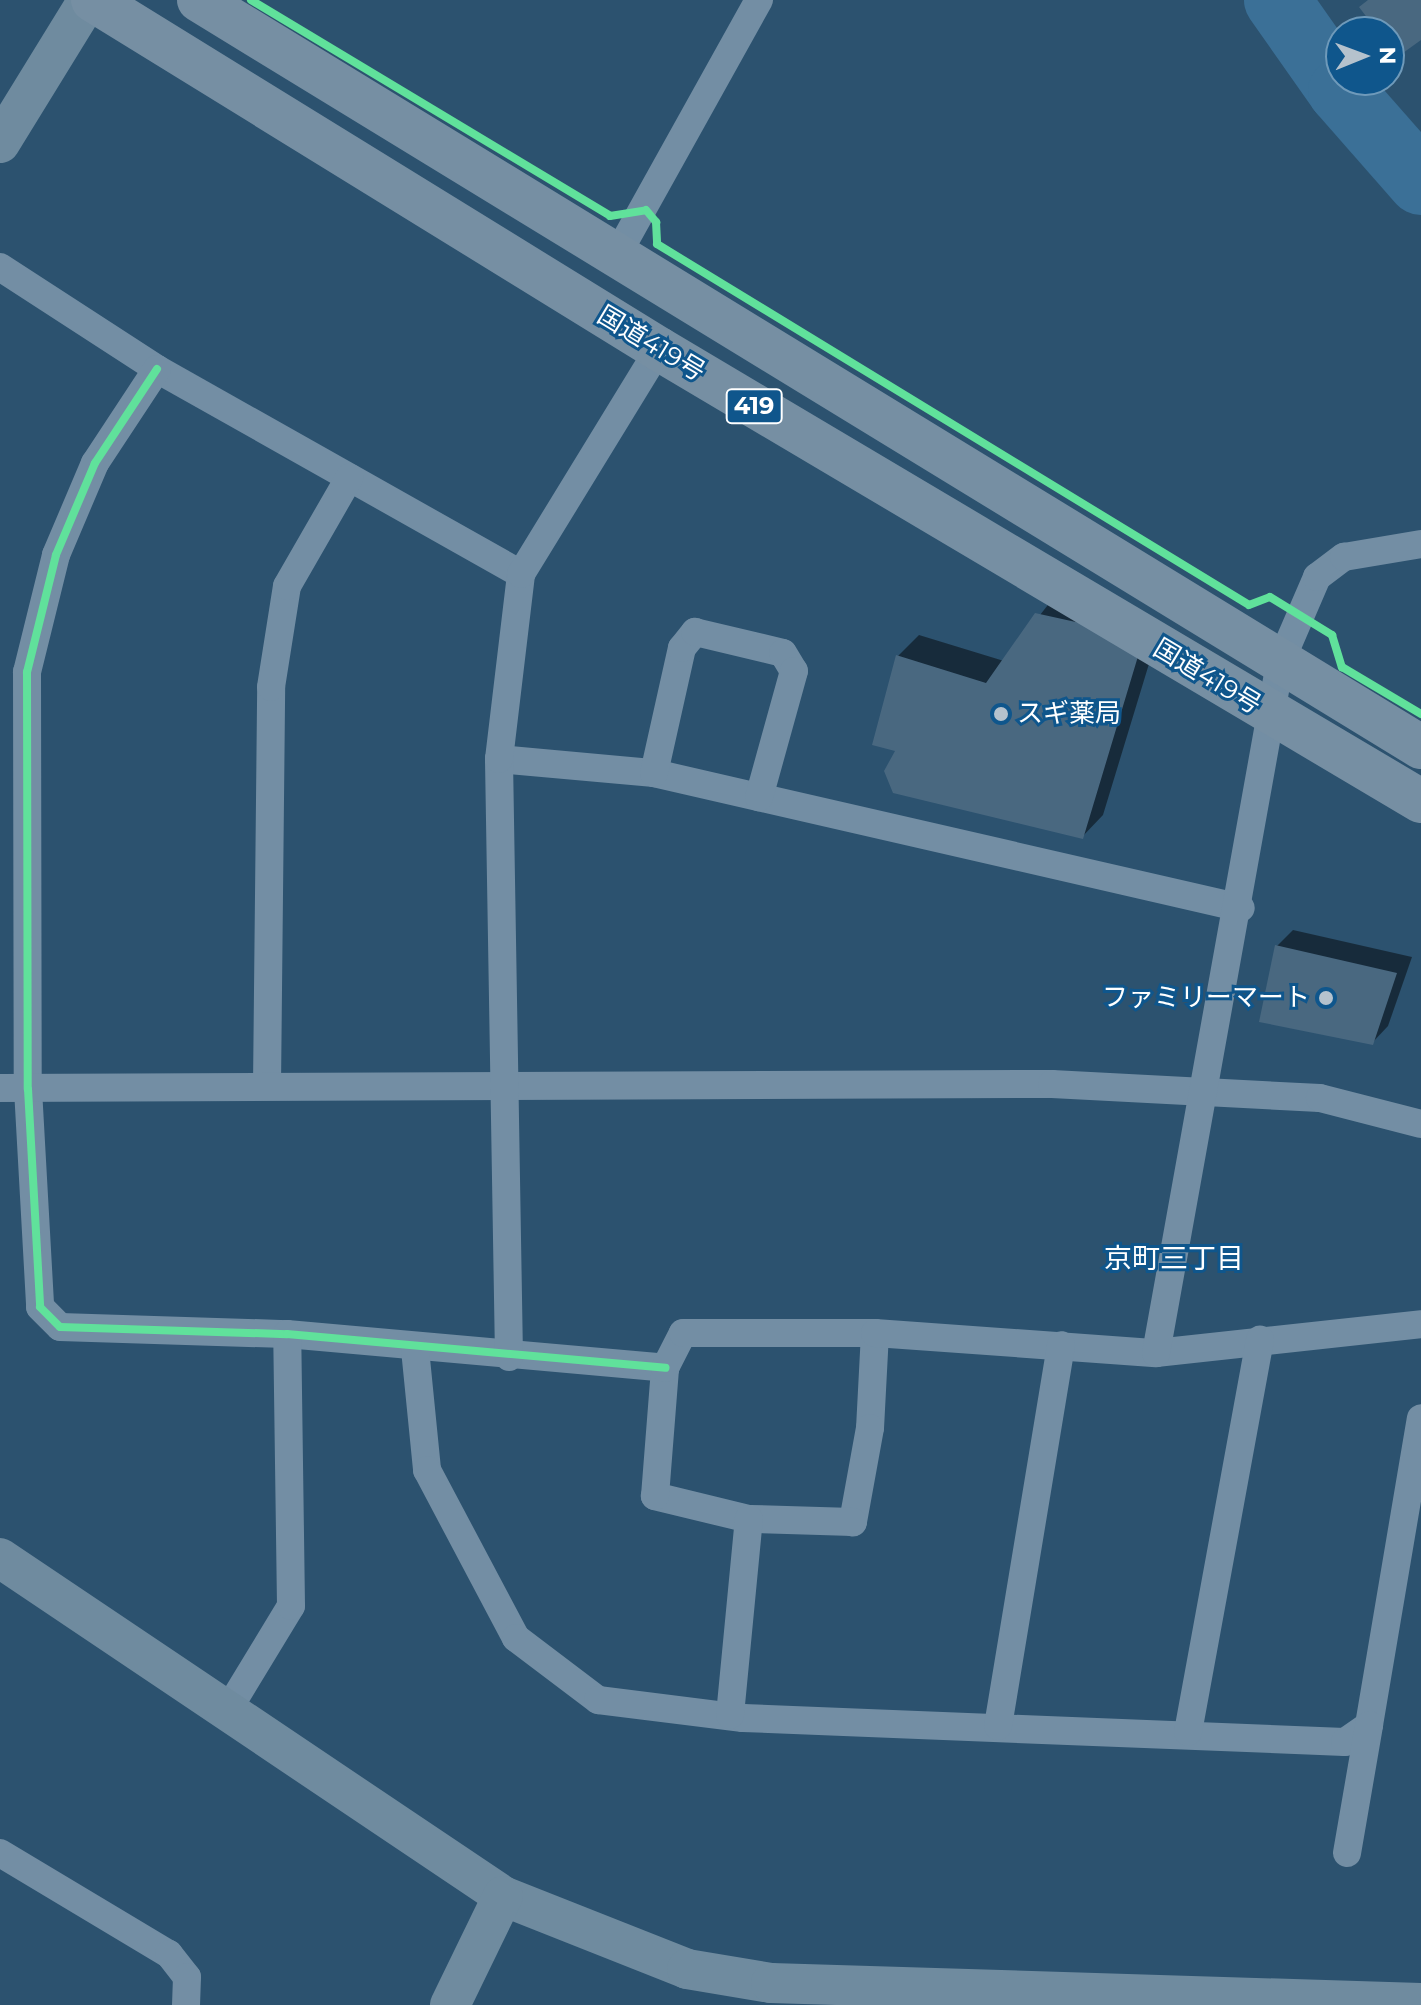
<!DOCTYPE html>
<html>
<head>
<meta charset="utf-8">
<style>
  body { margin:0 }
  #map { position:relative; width:1421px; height:2005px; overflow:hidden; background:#2c526f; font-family:Montserrat,"Noto Sans JP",sans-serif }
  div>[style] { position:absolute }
  .shadow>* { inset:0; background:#0007 }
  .river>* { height:66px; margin:-33px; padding:0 33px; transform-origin:33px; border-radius:33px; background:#3b7097 }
  .building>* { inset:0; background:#496880 }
  .street>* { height:28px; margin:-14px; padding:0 14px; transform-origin:14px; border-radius:14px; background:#738ea4 }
  .secondary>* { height:40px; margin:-20px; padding:0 20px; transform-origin:20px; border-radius:20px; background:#6f8b9f }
  .highway>* { height:44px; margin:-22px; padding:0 22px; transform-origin:22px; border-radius:22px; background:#768fa3 }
  .cycleway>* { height:8px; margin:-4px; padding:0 4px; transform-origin:4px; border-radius:4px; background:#60e19b }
  .dots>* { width:22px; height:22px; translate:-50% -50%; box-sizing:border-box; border:4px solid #0f568c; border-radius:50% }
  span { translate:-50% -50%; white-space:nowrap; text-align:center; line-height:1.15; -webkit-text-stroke:6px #0f568c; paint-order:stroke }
  .shield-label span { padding:2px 6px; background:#0f568c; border:2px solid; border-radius:6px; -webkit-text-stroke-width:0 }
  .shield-label { font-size:24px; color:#fff; font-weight:700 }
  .street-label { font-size:26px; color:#fff }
  .poi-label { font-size:26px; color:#fff }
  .left { translate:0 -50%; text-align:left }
  .right { translate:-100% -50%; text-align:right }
  .neighbourhood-label { font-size:28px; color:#fff }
  .north { position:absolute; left:1325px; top:16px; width:80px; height:80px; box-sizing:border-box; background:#0f568c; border:2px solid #6f9aba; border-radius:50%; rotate:89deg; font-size:22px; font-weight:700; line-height:32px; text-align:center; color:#fff }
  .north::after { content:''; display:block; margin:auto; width:28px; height:36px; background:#b5c2cd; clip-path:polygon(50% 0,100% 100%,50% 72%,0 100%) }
</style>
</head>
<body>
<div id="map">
  <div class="shadow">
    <i style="clip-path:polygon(1369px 0,1421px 0,1421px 38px,1397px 55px)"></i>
    <i style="clip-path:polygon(1058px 592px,1159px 631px,1103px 815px,1082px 837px,898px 749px,898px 656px,919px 635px,1004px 661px)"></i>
    <i style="clip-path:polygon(1293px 930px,1412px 957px,1388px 1026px,1372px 1043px,1277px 946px)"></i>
  </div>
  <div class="river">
    <i style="left:1277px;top:0;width:111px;rotate:54.9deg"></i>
    <i style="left:1341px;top:91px;width:121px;rotate:48.7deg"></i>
  </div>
  <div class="building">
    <i style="clip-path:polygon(1368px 0,1421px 0,1421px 40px,1396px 58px,1389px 32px,1378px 32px,1359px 7px)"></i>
    <i style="clip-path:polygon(1035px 613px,1112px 630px,1139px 653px,1083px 839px,893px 793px,884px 771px,895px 751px,872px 745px,896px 655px,986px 683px)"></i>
    <i style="clip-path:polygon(1275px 945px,1397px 973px,1373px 1045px,1259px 1022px)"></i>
  </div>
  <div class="street">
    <i style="left:617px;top:255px;width:292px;rotate:-60.9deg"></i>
    <i style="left:0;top:267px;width:187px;rotate:33deg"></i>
    <i style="left:157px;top:369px;width:418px;rotate:29.4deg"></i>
    <i style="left:157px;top:369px;width:113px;rotate:123.4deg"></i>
    <i style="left:95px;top:463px;width:100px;rotate:113deg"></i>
    <i style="left:56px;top:555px;width:121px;rotate:103.9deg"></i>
    <i style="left:27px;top:672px;width:417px;rotate:89.9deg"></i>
    <i style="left:28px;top:1089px;width:218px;rotate:86.8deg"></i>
    <i style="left:40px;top:1307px;width:28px;rotate:45deg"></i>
    <i style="left:60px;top:1327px;width:227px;rotate:1.8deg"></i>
    <i style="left:287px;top:1334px;width:380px;rotate:5.1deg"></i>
    <i style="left:499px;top:759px;width:156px;rotate:5.2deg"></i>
    <i style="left:654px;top:773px;width:602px;rotate:12.95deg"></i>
    <i style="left:654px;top:773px;width:128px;rotate:-77.4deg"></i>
    <i style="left:682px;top:648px;width:21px;rotate:-51deg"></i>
    <i style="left:695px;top:632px;width:90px;rotate:13.4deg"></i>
    <i style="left:783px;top:653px;width:21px;rotate:59deg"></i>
    <i style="left:794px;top:671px;width:131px;rotate:105.5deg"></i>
    <i style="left:267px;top:1086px;width:399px;rotate:-89.4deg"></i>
    <i style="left:271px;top:687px;width:102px;rotate:-81deg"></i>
    <i style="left:287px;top:586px;width:125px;rotate:-60.1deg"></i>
    <i style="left:0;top:1088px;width:1052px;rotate:-0.22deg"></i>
    <i style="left:1052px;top:1084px;width:268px;rotate:3deg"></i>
    <i style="left:1320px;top:1098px;width:104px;rotate:14.4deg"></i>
    <i style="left:875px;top:1333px;width:95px;rotate:93deg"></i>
    <i style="left:870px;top:1428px;width:96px;rotate:100.3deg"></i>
    <i style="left:853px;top:1522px;width:104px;rotate:-178.3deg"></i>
    <i style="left:749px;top:1519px;width:97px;rotate:-166.3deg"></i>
    <i style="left:655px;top:1496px;width:128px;rotate:-85.5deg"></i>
    <i style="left:665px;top:1368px;width:39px;rotate:-63deg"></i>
    <i style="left:683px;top:1333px;width:192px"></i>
    <i style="left:875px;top:1333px;width:282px;rotate:4.1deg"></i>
    <i style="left:1156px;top:1353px;width:267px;rotate:-6.2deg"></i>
    <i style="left:415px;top:1349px;width:122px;rotate:84.3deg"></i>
    <i style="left:427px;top:1470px;width:190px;rotate:62.1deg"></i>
    <i style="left:516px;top:1638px;width:103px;rotate:37.1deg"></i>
    <i style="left:598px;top:1700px;width:146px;rotate:7.1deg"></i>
    <i style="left:743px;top:1718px;width:602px;rotate:2.28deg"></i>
    <i style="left:1345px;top:1742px;width:29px;rotate:-35deg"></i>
    <i style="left:1369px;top:1725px;width:311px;rotate:-80.4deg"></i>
    <i style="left:1156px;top:1353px;width:701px;rotate:-79.81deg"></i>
    <i style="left:1280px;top:663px;width:94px;rotate:-66.7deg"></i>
    <i style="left:1317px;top:577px;width:34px;rotate:-37deg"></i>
    <i style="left:1344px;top:557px;width:78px;rotate:-9.6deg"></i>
    <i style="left:509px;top:1357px;width:598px;rotate:-90.96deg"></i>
    <i style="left:499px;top:759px;width:186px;rotate:-83.2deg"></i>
    <i style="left:521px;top:574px;width:264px;rotate:-58.5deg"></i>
    <i style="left:229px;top:1708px;width:119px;rotate:-58.7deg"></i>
    <i style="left:291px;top:1606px;width:272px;rotate:-90.8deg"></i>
    <i style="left:730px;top:1715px;width:197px;rotate:-84.5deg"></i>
    <i style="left:998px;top:1726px;width:386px;rotate:-80.6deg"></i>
    <i style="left:1188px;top:1732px;width:399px;rotate:-79.6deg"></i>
    <i style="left:0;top:1853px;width:197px;rotate:30.9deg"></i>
    <i style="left:169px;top:1954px;width:29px;rotate:52deg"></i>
    <i style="left:187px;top:1977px;width:28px;rotate:92deg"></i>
    <i style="left:1347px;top:1853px;width:130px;rotate:-80.2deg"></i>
  </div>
  <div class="secondary">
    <i style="left:0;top:143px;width:168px;rotate:-58.4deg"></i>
    <i style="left:0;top:1558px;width:606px;rotate:33.9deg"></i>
    <i style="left:503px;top:1896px;width:198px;rotate:21.6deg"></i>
    <i style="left:687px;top:1969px;width:85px;rotate:9.5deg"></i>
    <i style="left:771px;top:1983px;width:650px;rotate:1.76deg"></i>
    <i style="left:450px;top:2005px;width:121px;rotate:-64.1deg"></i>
  </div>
  <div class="highway">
    <i style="left:93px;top:0;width:665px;rotate:31.66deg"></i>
    <i style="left:659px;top:349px;width:886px;rotate:30.68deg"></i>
    <i style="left:199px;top:0;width:1432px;rotate:31.44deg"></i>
  </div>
  <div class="cycleway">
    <i style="left:251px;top:0;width:419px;rotate:31deg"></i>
    <i style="left:610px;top:216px;width:36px;rotate:-9deg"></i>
    <i style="left:646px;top:210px;width:16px;rotate:50deg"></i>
    <i style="left:656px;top:222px;width:22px;rotate:87deg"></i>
    <i style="left:657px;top:244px;width:693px;rotate:31.37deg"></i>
    <i style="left:1249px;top:605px;width:22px;rotate:-21deg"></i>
    <i style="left:1270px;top:597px;width:73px;rotate:31.5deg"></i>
    <i style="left:1332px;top:635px;width:34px;rotate:73deg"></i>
    <i style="left:1342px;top:667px;width:92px;rotate:30.7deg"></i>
    <i style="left:157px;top:369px;width:113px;rotate:123.4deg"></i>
    <i style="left:95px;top:463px;width:100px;rotate:113deg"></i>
    <i style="left:56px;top:555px;width:121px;rotate:103.9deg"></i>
    <i style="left:27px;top:672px;width:417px;rotate:89.9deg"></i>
    <i style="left:28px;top:1089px;width:218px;rotate:86.8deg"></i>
    <i style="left:40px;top:1307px;width:28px;rotate:45deg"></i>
    <i style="left:60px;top:1327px;width:227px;rotate:1.8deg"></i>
    <i style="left:287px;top:1334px;width:380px;rotate:5.1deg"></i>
  </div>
  <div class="dots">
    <i style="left:1001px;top:714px;background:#b5c2cd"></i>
    <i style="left:1326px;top:998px;background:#b5c2cd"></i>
  </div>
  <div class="shield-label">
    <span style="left:754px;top:406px">419</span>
  </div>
  <div class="street-label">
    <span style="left:651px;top:344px;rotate:31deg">国道419号</span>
    <span style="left:1207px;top:677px;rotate:31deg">国道419号</span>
  </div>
  <div class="poi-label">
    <span class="left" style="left:1017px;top:714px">スギ薬局</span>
    <span class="right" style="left:1310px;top:998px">ファミリーマート</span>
  </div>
  <div class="neighbourhood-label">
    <span style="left:1174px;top:1258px">京町三丁目</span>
  </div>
  <div class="north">N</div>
</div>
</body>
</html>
